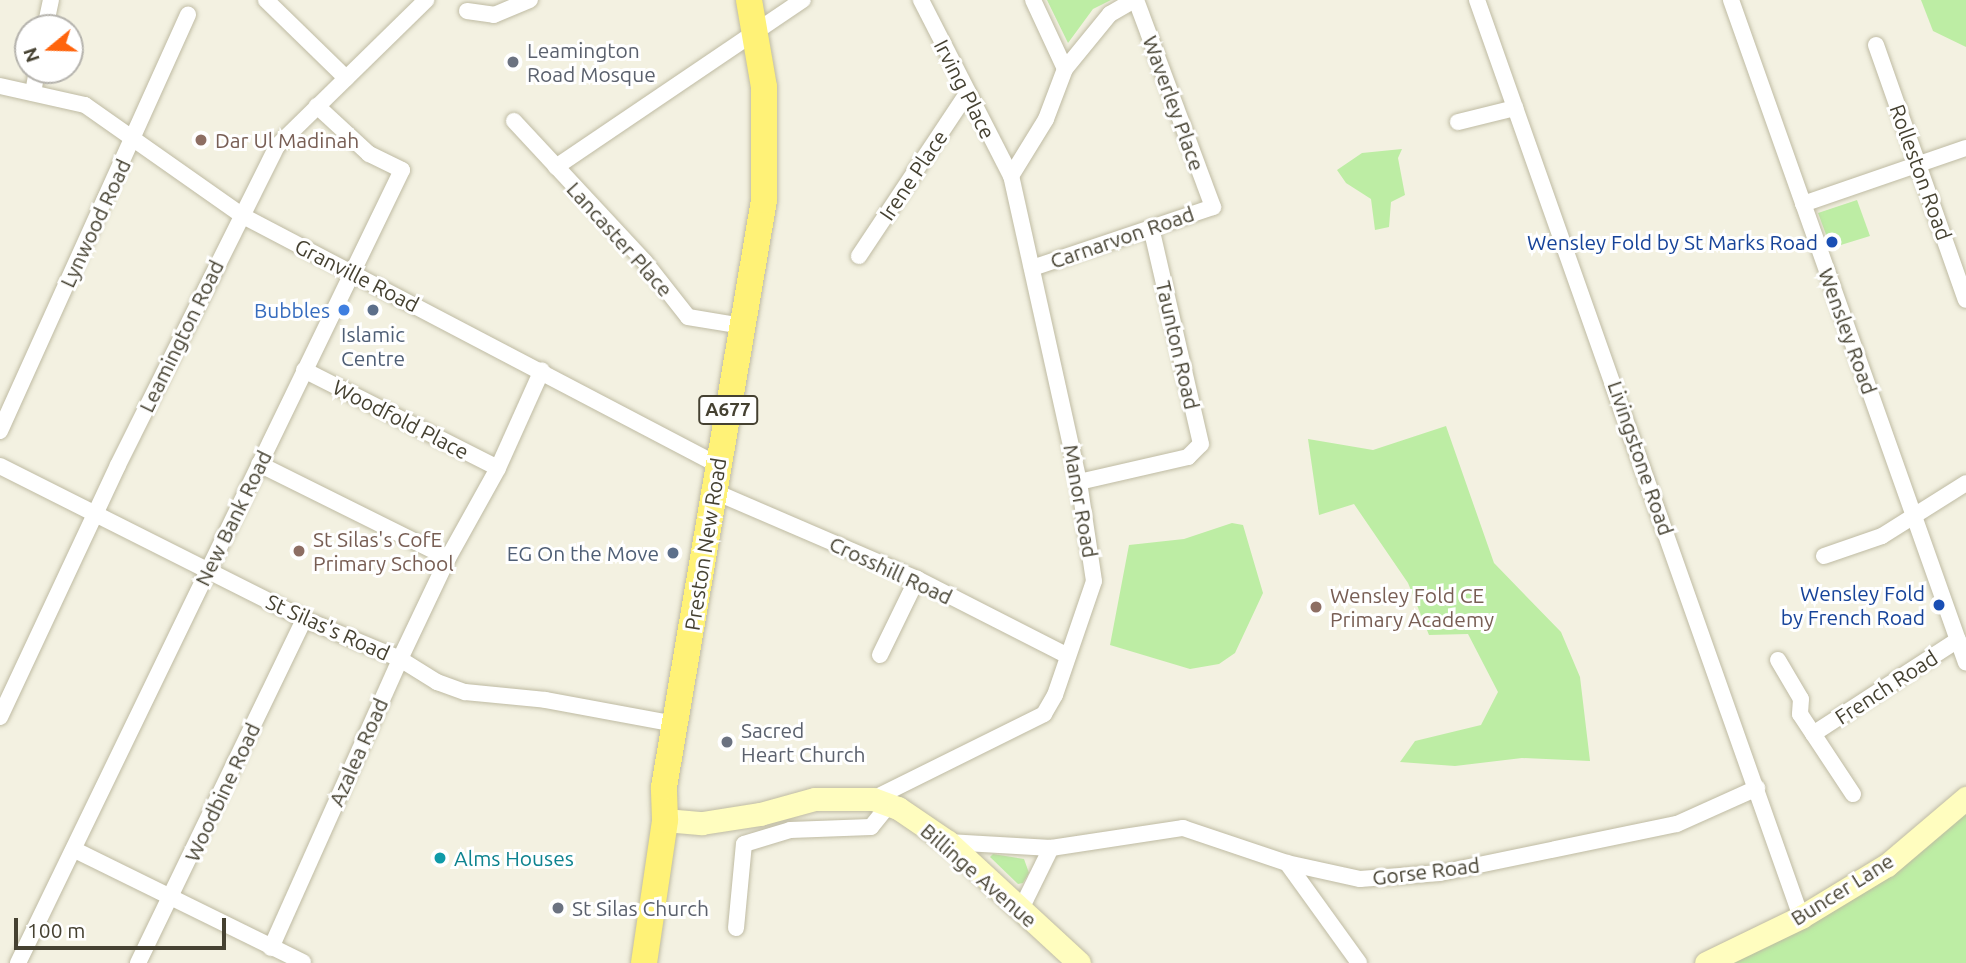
<!DOCTYPE html>
<html>
<head>
<meta charset="utf-8">
<style>
  body { margin:0 }
  #map { position:relative; width:1966px; height:963px; overflow:hidden; background:#f3f1e1; font-family:Ubuntu,sans-serif }
  div>[style] { position:absolute }
  .green>* { inset:0; background:#bdeda4 }
  .roads { filter:drop-shadow(0 0 2px #bfbba3) drop-shadow(0 0 2px #bfbba3) }
  .minor>* { height:16px; margin:-8px; padding:0 8px; transform-origin:8px; border-radius:8px; background:#fff }
  .secondary>* { height:23px; margin:-11.5px; padding:0 11.5px; transform-origin:11.5px; border-radius:11.5px; background:#fffdbf }
  .trunk>* { height:26px; margin:-13px; padding:0 13px; transform-origin:13px; border-radius:13px; background:#fff277 }
  .dots>* { width:19px; height:19px; translate:-50% -50%; box-sizing:border-box; border:4px solid #fff; border-radius:50% }
  span { translate:-50% -50%; white-space:nowrap; text-align:center; line-height:1.15; -webkit-text-stroke:6px #fff; paint-order:stroke }
  .shield-label span { padding:2px 5px; background:#fff; border:2px solid; border-radius:5px; -webkit-text-stroke-width:0 }
  .shield-label { font-size:19px; color:#454131; font-weight:700 }
  .worship-label { font-size:21px; color:#5b616d }
  .left { translate:0 -50%; text-align:left }
  .street-label { font-size:21px; color:#454131 }
  .education-label { font-size:21px; color:#785e54 }
  .transit-label { font-size:21px; color:#164399 }
  .right { translate:-100% -50%; text-align:right }
  .shop-label { font-size:21px; color:#366cbe }
  .service-label { font-size:21px; color:#4e5e75 }
  .culture-label { font-size:21px; color:#0d838f }
  .north { position:absolute; left:14px; top:14px; width:70px; height:70px; box-sizing:border-box; background:#fff; border:2px solid #b5b3ad; border-radius:50%; rotate:251deg; font-size:19px; font-weight:700; line-height:28px; text-align:center; color:#454131 }
  .north::after { content:''; display:block; margin:auto; width:24px; height:32px; background:#ff640c; clip-path:polygon(50% 0,100% 100%,50% 72%,0 100%) }
  .scale { position:absolute; left:14px; top:918px; width:212px; height:32px; box-sizing:border-box; border:4px solid #454131; border-top:0; padding-left:9px; font-size:21px; line-height:24px; white-space:nowrap; color:#454131; -webkit-text-stroke:5px #fff; paint-order:stroke }
</style>
</head>
<body>
<div id="map">
  <div class="green">
    <i style="clip-path:polygon(1047px 0,1111px 0,1093px 9px,1068px 43px)"></i>
    <i style="clip-path:polygon(1921px 0,1966px 0,1966px 47px,1933px 31px)"></i>
    <i style="clip-path:polygon(1402px 149px,1398px 158px,1405px 195px,1391px 202px,1389px 227px,1375px 230px,1371px 199px,1346px 183px,1337px 170px,1362px 153px)"></i>
    <i style="clip-path:polygon(1857px 200px,1870px 236px,1831px 248px,1818px 213px)"></i>
    <i style="clip-path:polygon(1446px 426px,1494px 563px,1561px 632px,1580px 677px,1590px 761px,1522px 758px,1455px 766px,1400px 762px,1415px 741px,1481px 725px,1498px 692px,1468px 634px,1429px 635px,1408px 583px,1354px 504px,1319px 515px,1308px 439px,1373px 450px)"></i>
    <i style="clip-path:polygon(1232px 523px,1243px 525px,1263px 593px,1235px 653px,1219px 664px,1190px 669px,1110px 645px,1129px 545px,1184px 539px)"></i>
    <i style="clip-path:polygon(1966px 809px,1966px 963px,1706px 963px)"></i>
    <i style="clip-path:polygon(993px 854px,1024px 859px,1029px 873px,1023px 883px,1018px 884px,990px 857px)"></i>
  </div>
  <div class="roads">
    <div class="minor">
      <i style="left:266px;top:0;width:112px;rotate:44.3deg"></i>
      <i style="left:1033px;top:0;width:76px;rotate:65.1deg"></i>
      <i style="left:1477px;top:0;width:973px;rotate:70.54deg"></i>
      <i style="left:1731px;top:0;width:703px;rotate:70.48deg"></i>
      <i style="left:467px;top:11px;width:27px;rotate:8deg"></i>
      <i style="left:494px;top:15px;width:39px;rotate:-23deg"></i>
      <i style="left:45px;top:28px;width:29px;rotate:-78deg"></i>
      <i style="left:1876px;top:45px;width:270px;rotate:70.6deg"></i>
      <i style="left:0;top:86px;width:87px;rotate:12.6deg"></i>
      <i style="left:85px;top:105px;width:193px;rotate:35.1deg"></i>
      <i style="left:243px;top:216px;width:536px;rotate:27.66deg"></i>
      <i style="left:33px;top:93px;width:23px;rotate:-80deg"></i>
      <i style="left:514px;top:121px;width:191px;rotate:47.1deg"></i>
      <i style="left:644px;top:261px;width:71px;rotate:51.8deg"></i>
      <i style="left:688px;top:317px;width:56px;rotate:9.3deg"></i>
      <i style="left:1458px;top:122px;width:59px;rotate:-13.8deg"></i>
      <i style="left:556px;top:167px;width:298px;rotate:-34.1deg"></i>
      <i style="left:1011px;top:176px;width:67px;rotate:-58.4deg"></i>
      <i style="left:1046px;top:119px;width:53px;rotate:-69.2deg"></i>
      <i style="left:1065px;top:69px;width:71px;rotate:-50.7deg"></i>
      <i style="left:1110px;top:14px;width:28px;rotate:-30deg"></i>
      <i style="left:1803px;top:204px;width:172px;rotate:-19deg"></i>
      <i style="left:859px;top:256px;width:193px;rotate:-56.4deg"></i>
      <i style="left:1032px;top:268px;width:191px;rotate:-18.6deg"></i>
      <i style="left:1213px;top:207px;width:221px;rotate:-110.4deg"></i>
      <i style="left:304px;top:370px;width:217px;rotate:26.8deg"></i>
      <i style="left:0;top:431px;width:457px;rotate:-65.7deg"></i>
      <i style="left:259px;top:464px;width:211px;rotate:26.4deg"></i>
      <i style="left:0;top:466px;width:340px;rotate:26.7deg"></i>
      <i style="left:304px;top:619px;width:104px;rotate:22.6deg"></i>
      <i style="left:400px;top:659px;width:44px;rotate:31.9deg"></i>
      <i style="left:437px;top:682px;width:30px;rotate:20deg"></i>
      <i style="left:465px;top:692px;width:81px;rotate:5.6deg"></i>
      <i style="left:546px;top:700px;width:131px;rotate:10.5deg"></i>
      <i style="left:1079px;top:482px;width:112px;rotate:-12.9deg"></i>
      <i style="left:1188px;top:457px;width:18px;rotate:-45deg"></i>
      <i style="left:1201px;top:444px;width:222px;rotate:-103deg"></i>
      <i style="left:713px;top:491px;width:222px;rotate:23.3deg"></i>
      <i style="left:917px;top:579px;width:167px;rotate:27deg"></i>
      <i style="left:1824px;top:556px;width:61px;rotate:-19deg"></i>
      <i style="left:1882px;top:536px;width:99px;rotate:-32.2deg"></i>
      <i style="left:880px;top:655px;width:85px;rotate:-64deg"></i>
      <i style="left:1778px;top:660px;width:45px;rotate:59.5deg"></i>
      <i style="left:1801px;top:699px;width:15px;rotate:94deg"></i>
      <i style="left:1800px;top:714px;width:96px;rotate:56.5deg"></i>
      <i style="left:0;top:717px;width:278px;rotate:-64.9deg"></i>
      <i style="left:118px;top:465px;width:356px;rotate:-63.5deg"></i>
      <i style="left:277px;top:146px;width:209px;rotate:-44.4deg"></i>
      <i style="left:1813px;top:734px;width:173px;rotate:-33deg"></i>
      <i style="left:873px;top:799px;width:191px;rotate:-26.4deg"></i>
      <i style="left:1044px;top:714px;width:22px;rotate:-60deg"></i>
      <i style="left:1055px;top:695px;width:120px;rotate:-71.1deg"></i>
      <i style="left:1094px;top:581px;width:100px;rotate:-98.6deg"></i>
      <i style="left:1079px;top:482px;width:313px;rotate:-102.5deg"></i>
      <i style="left:1011px;top:176px;width:198px;rotate:-117.1deg"></i>
      <i style="left:948px;top:842px;width:103px;rotate:3.3deg"></i>
      <i style="left:1051px;top:848px;width:134px;rotate:-8.6deg"></i>
      <i style="left:1183px;top:828px;width:110px;rotate:18.6deg"></i>
      <i style="left:1287px;top:863px;width:75px;rotate:12.4deg"></i>
      <i style="left:1360px;top:879px;width:80px;rotate:-4.3deg"></i>
      <i style="left:1440px;top:873px;width:242px;rotate:-11.7deg"></i>
      <i style="left:1677px;top:824px;width:88px;rotate:-24.2deg"></i>
      <i style="left:75px;top:850px;width:254px;rotate:26.2deg"></i>
      <i style="left:1287px;top:863px;width:123px;rotate:54.2deg"></i>
      <i style="left:1021px;top:909px;width:68px;rotate:-63.8deg"></i>
      <i style="left:736px;top:928px;width:84px;rotate:-84.6deg"></i>
      <i style="left:744px;top:844px;width:48px;rotate:-16.9deg"></i>
      <i style="left:790px;top:830px;width:81px;rotate:-2.1deg"></i>
      <i style="left:871px;top:827px;width:28px;rotate:-51deg"></i>
      <i style="left:271px;top:948px;width:316px;rotate:-65.9deg"></i>
      <i style="left:400px;top:659px;width:112px;rotate:-64.6deg"></i>
      <i style="left:448px;top:558px;width:103px;rotate:-60.9deg"></i>
      <i style="left:498px;top:468px;width:107px;rotate:-65.8deg"></i>
      <i style="left:18px;top:963px;width:881px;rotate:-64.16deg"></i>
      <i style="left:402px;top:170px;width:37px;rotate:-154deg"></i>
      <i style="left:369px;top:154px;width:71px;rotate:-137.3deg"></i>
      <i style="left:138px;top:963px;width:382px;rotate:-64.2deg"></i>
    </div>
    <div class="secondary">
      <i style="left:665px;top:820px;width:37px;rotate:5deg"></i>
      <i style="left:702px;top:823px;width:59px;rotate:-8.8deg"></i>
      <i style="left:760px;top:814px;width:57px;rotate:-15.3deg"></i>
      <i style="left:815px;top:799px;width:58px"></i>
      <i style="left:873px;top:799px;width:27px;rotate:20deg"></i>
      <i style="left:898px;top:808px;width:60px;rotate:34.2deg"></i>
      <i style="left:948px;top:842px;width:178px;rotate:42.7deg"></i>
      <i style="left:1706px;top:963px;width:106px;rotate:-25.8deg"></i>
      <i style="left:1801px;top:917px;width:100px;rotate:-31.2deg"></i>
      <i style="left:1887px;top:865px;width:104px;rotate:-40.3deg"></i>
    </div>
    <div class="trunk">
      <i style="left:644px;top:963px;width:145px;rotate:-81.6deg"></i>
      <i style="left:665px;top:820px;width:33px;rotate:-92deg"></i>
      <i style="left:664px;top:787px;width:595px;rotate:-80.33deg"></i>
      <i style="left:764px;top:200px;width:113px;rotate:-90deg"></i>
      <i style="left:764px;top:87px;width:88px;rotate:-99.8deg"></i>
    </div>
  </div>
  <div class="dots">
    <i style="left:513px;top:62px;background:#6b7280"></i>
    <i style="left:201px;top:140px;background:#8d6e63"></i>
    <i style="left:1832px;top:242px;background:#1a4fb4"></i>
    <i style="left:344px;top:310px;background:#3f7fe0"></i>
    <i style="left:373px;top:310px;background:#5c6f8a"></i>
    <i style="left:299px;top:551px;background:#8d6e63"></i>
    <i style="left:673px;top:553px;background:#5c6f8a"></i>
    <i style="left:1939px;top:605px;background:#1a4fb4"></i>
    <i style="left:1316px;top:607px;background:#8d6e63"></i>
    <i style="left:727px;top:742px;background:#6b7280"></i>
    <i style="left:440px;top:858px;background:#0f9aa8"></i>
    <i style="left:558px;top:908px;background:#6b7280"></i>
  </div>
  <div class="shield-label">
    <span style="left:728px;top:410px">A677</span>
  </div>
  <div class="worship-label">
    <span class="left" style="left:527px;top:62px">Leamington<br>Road Mosque</span>
    <span class="left" style="left:741px;top:742px">Sacred<br>Heart Church</span>
    <span class="left" style="left:572px;top:908px">St Silas Church</span>
  </div>
  <div class="street-label">
    <span style="left:965px;top:89px;rotate:63deg">Irving Place</span>
    <span style="left:1174px;top:103px;rotate:70deg">Waverley Place</span>
    <span style="left:1921px;top:172px;rotate:70deg">Rolleston Road</span>
    <span style="left:913px;top:175px;rotate:-56deg">Irene Place</span>
    <span style="left:95px;top:223px;rotate:-65deg">Lynwood Road</span>
    <span style="left:1122px;top:237px;rotate:-19deg">Carnarvon Road</span>
    <span style="left:620px;top:239px;rotate:48deg">Lancaster Place</span>
    <span style="left:357px;top:275px;rotate:27deg">Granville Road</span>
    <span style="left:1848px;top:331px;rotate:70deg">Wensley Road</span>
    <span style="left:181px;top:336px;rotate:-64deg">Leamington Road</span>
    <span style="left:1178px;top:345px;rotate:77deg">Taunton Road</span>
    <span style="left:401px;top:419px;rotate:27deg">Woodfold Place</span>
    <span style="left:1641px;top:458px;rotate:71deg">Livingstone Road</span>
    <span style="left:1081px;top:501px;rotate:80deg">Manor Road</span>
    <span style="left:233px;top:518px;rotate:-64deg">New Bank Road</span>
    <span style="left:705px;top:544px;rotate:-81deg">Preston New Road</span>
    <span style="left:891px;top:570px;rotate:25deg">Crosshill Road</span>
    <span style="left:328px;top:627px;rotate:24deg">St Silas's Road</span>
    <span style="left:1886px;top:687px;rotate:-33deg">French Road</span>
    <span style="left:358px;top:752px;rotate:-66deg">Azalea Road</span>
    <span style="left:222px;top:792px;rotate:-65deg">Woodbine Road</span>
    <span style="left:1426px;top:871px;rotate:-7deg">Gorse Road</span>
    <span style="left:979px;top:875px;rotate:41deg">Billinge Avenue</span>
    <span style="left:1842px;top:889px;rotate:-32deg">Buncer Lane</span>
  </div>
  <div class="education-label">
    <span class="left" style="left:215px;top:140px">Dar Ul Madinah</span>
    <span class="left" style="left:313px;top:551px">St Silas's CofE<br>Primary School</span>
    <span class="left" style="left:1330px;top:607px">Wensley Fold CE<br>Primary Academy</span>
  </div>
  <div class="transit-label">
    <span class="right" style="left:1818px;top:242px">Wensley Fold by St Marks Road</span>
    <span class="right" style="left:1925px;top:605px">Wensley Fold<br>by French Road</span>
  </div>
  <div class="shop-label">
    <span class="right" style="left:330px;top:310px">Bubbles</span>
  </div>
  <div class="service-label">
    <span style="left:373px;top:346px">Islamic<br>Centre</span>
    <span class="right" style="left:659px;top:553px">EG On the Move</span>
  </div>
  <div class="culture-label">
    <span class="left" style="left:454px;top:858px">Alms Houses</span>
  </div>
  <div class="north">N</div>
  <div class="scale">100 m</div>
</div>
</body>
</html>
